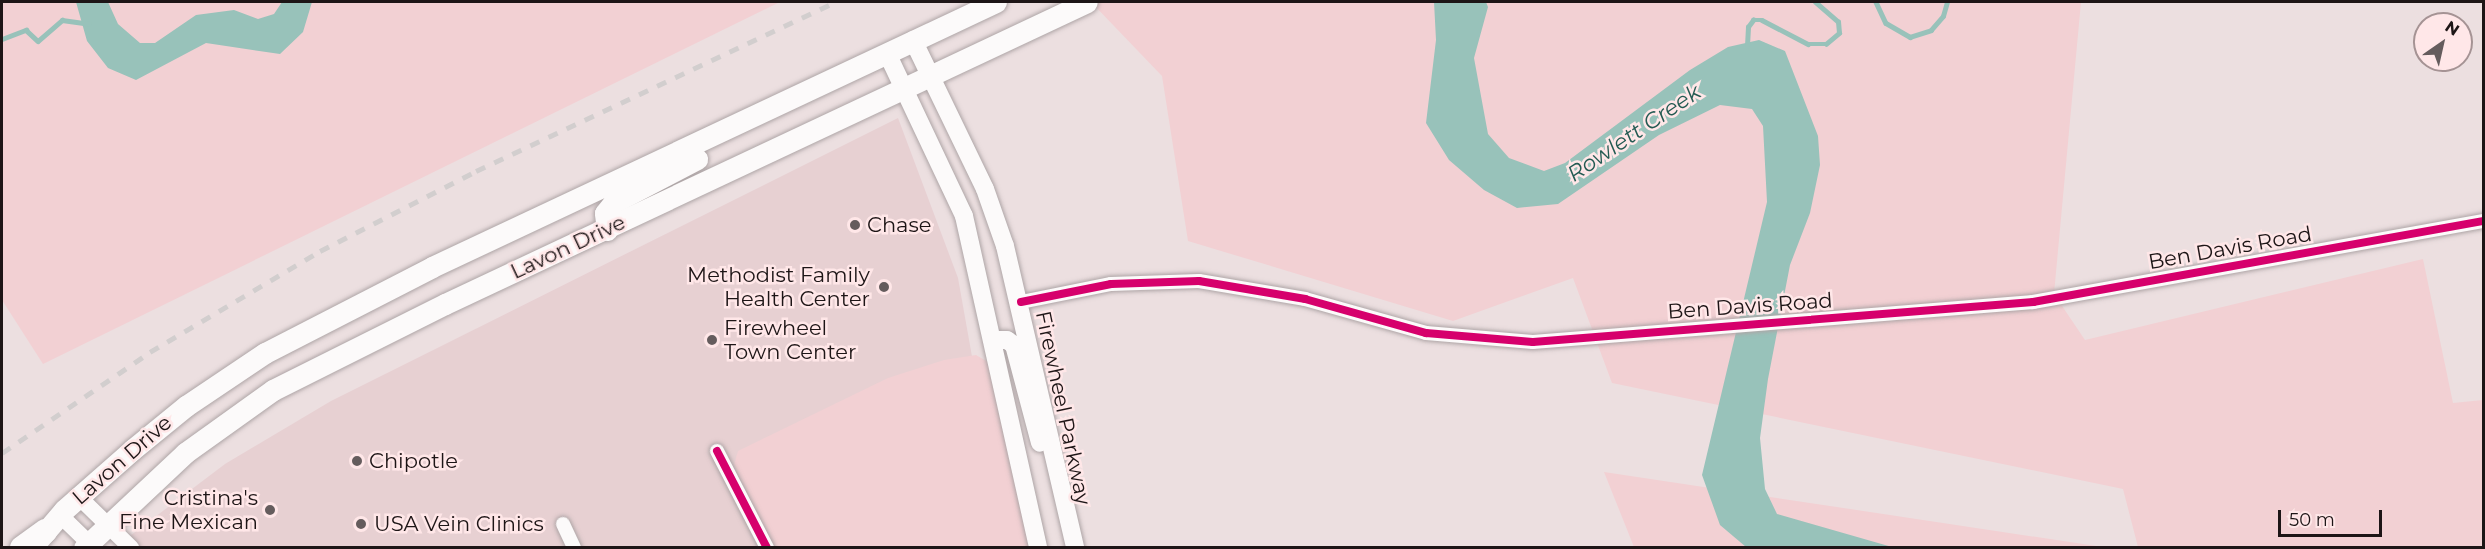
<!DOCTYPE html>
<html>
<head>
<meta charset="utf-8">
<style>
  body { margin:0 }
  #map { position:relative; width:2485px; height:549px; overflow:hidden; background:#ecdfe0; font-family:Montserrat,sans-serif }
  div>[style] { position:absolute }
  .built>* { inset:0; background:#e7d0d2 }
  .green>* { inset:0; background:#f2d0d3 }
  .water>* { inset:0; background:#98c2ba }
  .stream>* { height:4.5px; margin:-2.25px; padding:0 2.25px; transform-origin:2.25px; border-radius:2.25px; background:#98c2ba }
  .roads { filter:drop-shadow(0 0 2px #aea5a6) drop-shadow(0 0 2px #aea5a6) }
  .minor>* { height:14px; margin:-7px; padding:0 7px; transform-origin:7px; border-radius:7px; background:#fcfafa }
  .tertiary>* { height:16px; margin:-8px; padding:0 8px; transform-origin:8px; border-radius:8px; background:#fcfafa }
  .secondary>* { height:18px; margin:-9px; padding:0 9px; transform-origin:9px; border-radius:9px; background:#fcfafa }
  .primary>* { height:21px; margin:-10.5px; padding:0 10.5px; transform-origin:10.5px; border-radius:10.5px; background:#fcfafa }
  .motorway>* { height:24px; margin:-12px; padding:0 12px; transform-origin:12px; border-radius:12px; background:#fcfafa }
  .rail>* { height:4.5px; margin-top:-2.25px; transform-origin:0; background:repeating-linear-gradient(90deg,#d2cece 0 10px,transparent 0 20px) }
  .cycleway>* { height:8px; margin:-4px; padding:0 4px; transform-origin:4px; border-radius:4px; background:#d6006c }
  .dots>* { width:16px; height:16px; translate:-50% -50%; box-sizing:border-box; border:3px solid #ffe7e8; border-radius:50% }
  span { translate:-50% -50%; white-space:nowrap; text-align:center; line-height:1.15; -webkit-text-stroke:5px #ffe7e8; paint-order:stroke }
  .poi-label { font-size:21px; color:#1d1516 }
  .left { translate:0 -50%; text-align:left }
  .right { translate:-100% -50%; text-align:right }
  .street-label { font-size:21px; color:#1d1516 }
  .water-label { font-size:22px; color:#235a52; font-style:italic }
  .frame { position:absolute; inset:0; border:3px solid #1d1516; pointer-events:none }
  .north { position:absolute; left:2413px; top:12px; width:60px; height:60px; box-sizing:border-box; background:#ffe7e8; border:2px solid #a59394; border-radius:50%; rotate:34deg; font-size:16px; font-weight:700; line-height:24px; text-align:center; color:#1d1516 }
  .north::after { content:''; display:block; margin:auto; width:21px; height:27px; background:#655c5d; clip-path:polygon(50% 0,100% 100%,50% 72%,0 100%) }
  .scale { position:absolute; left:2278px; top:510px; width:104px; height:27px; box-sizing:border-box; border:3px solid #1d1516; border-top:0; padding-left:8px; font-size:18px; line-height:21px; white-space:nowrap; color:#1d1516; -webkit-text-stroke:4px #ffe7e8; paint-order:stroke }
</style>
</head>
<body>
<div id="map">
  <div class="built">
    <i style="clip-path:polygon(898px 118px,958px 278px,1006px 547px,114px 548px,225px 464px,331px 401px)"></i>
  </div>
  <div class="green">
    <i style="clip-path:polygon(2px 2px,780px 2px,43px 364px,2px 300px)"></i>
    <i style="clip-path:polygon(1091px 2px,2081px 2px,2054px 294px,2085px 340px,2423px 259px,2453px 403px,2483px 400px,2483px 547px,2138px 547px,2123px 489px,1612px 383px,1573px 278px,1453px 321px,1188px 241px,1162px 76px)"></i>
    <i style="clip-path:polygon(976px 355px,988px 362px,1032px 547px,773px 547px,734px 465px,738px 451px,888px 378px,944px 360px)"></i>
    <i style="clip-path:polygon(1604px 472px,2103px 547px,1634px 547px)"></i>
  </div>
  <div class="water">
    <i style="clip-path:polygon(76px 2px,108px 2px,118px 24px,140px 43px,155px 43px,196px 15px,234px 10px,258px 19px,274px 14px,282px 2px,312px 2px,303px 32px,280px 54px,206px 43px,136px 80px,108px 68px,87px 41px)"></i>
    <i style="clip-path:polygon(1434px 2px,1486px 2px,1488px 7px,1474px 58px,1488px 134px,1509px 158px,1544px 171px,1565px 163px,1690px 70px,1728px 47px,1759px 40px,1785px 51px,1818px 136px,1820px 165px,1810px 213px,1790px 265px,1768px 379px,1760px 438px,1765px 489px,1777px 514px,1892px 547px,1746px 547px,1720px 525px,1702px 475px,1767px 202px,1763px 126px,1752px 109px,1720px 105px,1659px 135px,1558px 204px,1517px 208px,1484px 190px,1449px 160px,1426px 123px,1436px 40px)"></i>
  </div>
  <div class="stream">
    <i style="left:1876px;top:2px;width:23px;rotate:65deg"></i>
    <i style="left:1886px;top:23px;width:28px;rotate:30deg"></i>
    <i style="left:1910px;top:37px;width:22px;rotate:-18deg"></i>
    <i style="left:1931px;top:30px;width:18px;rotate:-49deg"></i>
    <i style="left:1943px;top:16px;width:15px;rotate:-74deg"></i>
    <i style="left:2px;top:39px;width:26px;rotate:-21deg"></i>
    <i style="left:26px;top:30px;width:16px;rotate:43deg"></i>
    <i style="left:38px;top:41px;width:32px;rotate:-41deg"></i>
    <i style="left:62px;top:20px;width:27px;rotate:8deg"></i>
    <i style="left:1747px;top:46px;width:19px;rotate:-87deg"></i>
    <i style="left:1748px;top:27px;width:9px;rotate:-54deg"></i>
    <i style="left:1753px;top:20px;width:9px"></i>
    <i style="left:1762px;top:20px;width:52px;rotate:27.6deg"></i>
    <i style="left:1808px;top:44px;width:18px"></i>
    <i style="left:1826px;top:44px;width:17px;rotate:-40deg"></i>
    <i style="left:1839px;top:33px;width:11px;rotate:-95deg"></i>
    <i style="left:1838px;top:22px;width:30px;rotate:-139deg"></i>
  </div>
  <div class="roads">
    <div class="minor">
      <i style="left:1021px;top:302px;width:92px;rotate:-11.3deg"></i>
      <i style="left:1111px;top:284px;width:88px;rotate:-2deg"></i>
      <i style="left:1199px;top:281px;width:108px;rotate:9.6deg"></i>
      <i style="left:1305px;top:299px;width:126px;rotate:15.7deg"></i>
      <i style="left:1426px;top:333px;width:107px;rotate:4.8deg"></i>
      <i style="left:1533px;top:342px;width:502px;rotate:-4.57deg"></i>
      <i style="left:2033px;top:302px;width:458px;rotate:-10.2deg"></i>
      <i style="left:717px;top:451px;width:109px;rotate:62.7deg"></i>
      <i style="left:563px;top:524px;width:26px;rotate:65deg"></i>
    </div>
    <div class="tertiary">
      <i style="left:79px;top:497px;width:73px;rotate:44.4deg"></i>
      <i style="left:60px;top:515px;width:47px;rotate:44.1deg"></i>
    </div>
    <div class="secondary">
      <i style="left:913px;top:40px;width:165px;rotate:64.2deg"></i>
      <i style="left:985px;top:189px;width:60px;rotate:70.7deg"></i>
      <i style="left:1005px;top:246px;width:310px;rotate:76.9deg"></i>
      <i style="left:887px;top:53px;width:180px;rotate:64.7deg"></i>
      <i style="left:964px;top:216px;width:340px;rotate:77.4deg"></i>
      <i style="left:993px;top:340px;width:14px"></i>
      <i style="left:1007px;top:340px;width:9px;rotate:36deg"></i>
      <i style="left:1014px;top:345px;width:101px;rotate:75.1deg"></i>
    </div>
    <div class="primary">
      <i style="left:607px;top:230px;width:17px;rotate:-97deg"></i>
      <i style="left:605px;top:213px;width:13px;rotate:-51deg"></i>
      <i style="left:613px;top:203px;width:95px;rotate:-27.6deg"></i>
      <i style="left:34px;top:545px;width:46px;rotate:-49.4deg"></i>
      <i style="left:64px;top:510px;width:91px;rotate:-41.4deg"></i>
      <i style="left:132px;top:450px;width:70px;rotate:-39.2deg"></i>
      <i style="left:186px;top:406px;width:95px;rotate:-33.9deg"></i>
      <i style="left:265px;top:353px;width:188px;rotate:-27.2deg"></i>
      <i style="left:432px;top:267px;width:623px;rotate:-25.17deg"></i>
      <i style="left:84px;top:548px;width:139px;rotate:-43.2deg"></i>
      <i style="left:185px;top:453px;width:108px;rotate:-35.6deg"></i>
      <i style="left:273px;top:390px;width:192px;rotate:-26.6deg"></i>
      <i style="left:445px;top:304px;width:709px;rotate:-25.19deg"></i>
    </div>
    <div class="motorway">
      <i style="left:22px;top:548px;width:29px;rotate:-36deg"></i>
    </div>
  </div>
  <div class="rail">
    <i style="left:2px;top:453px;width:179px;rotate:-34.3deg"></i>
    <i style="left:150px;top:352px;width:198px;rotate:-30.7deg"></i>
    <i style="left:320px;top:251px;width:175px;rotate:-27.1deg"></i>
    <i style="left:476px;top:171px;width:397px;rotate:-25.2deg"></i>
  </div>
  <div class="cycleway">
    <i style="left:1021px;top:302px;width:92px;rotate:-11.3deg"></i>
    <i style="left:1111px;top:284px;width:88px;rotate:-2deg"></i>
    <i style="left:1199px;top:281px;width:108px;rotate:9.6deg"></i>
    <i style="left:1305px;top:299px;width:126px;rotate:15.7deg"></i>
    <i style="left:1426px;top:333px;width:107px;rotate:4.8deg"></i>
    <i style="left:1533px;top:342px;width:502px;rotate:-4.57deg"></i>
    <i style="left:2033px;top:302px;width:458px;rotate:-10.2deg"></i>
    <i style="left:717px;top:451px;width:109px;rotate:62.7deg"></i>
  </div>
  <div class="dots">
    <i style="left:855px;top:225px;background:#655c5d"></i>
    <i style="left:884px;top:287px;background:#655c5d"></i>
    <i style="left:712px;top:340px;background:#655c5d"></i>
    <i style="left:357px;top:461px;background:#655c5d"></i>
    <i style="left:270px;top:510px;background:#655c5d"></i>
    <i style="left:361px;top:524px;background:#655c5d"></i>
  </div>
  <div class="poi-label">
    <span class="left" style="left:867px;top:225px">Chase</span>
    <span class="right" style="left:870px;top:287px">Methodist Family<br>Health Center</span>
    <span class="left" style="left:724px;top:340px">Firewheel<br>Town Center</span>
    <span class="left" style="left:369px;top:461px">Chipotle</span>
    <span class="right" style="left:258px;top:510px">Cristina's<br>Fine Mexican</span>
    <span class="left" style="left:374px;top:524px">USA Vein Clinics</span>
  </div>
  <div class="street-label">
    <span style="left:568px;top:247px;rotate:-25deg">Lavon Drive</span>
    <span style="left:2230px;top:248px;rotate:-10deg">Ben Davis Road</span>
    <span style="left:1750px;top:306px;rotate:-4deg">Ben Davis Road</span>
    <span style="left:1063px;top:408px;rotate:78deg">Firewheel Parkway</span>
    <span style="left:122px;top:460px;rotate:-41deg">Lavon Drive</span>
  </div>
  <div class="water-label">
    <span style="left:1634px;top:133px;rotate:-34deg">Rowlett Creek</span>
  </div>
  <div class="frame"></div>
  <div class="north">N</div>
  <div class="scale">50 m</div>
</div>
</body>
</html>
